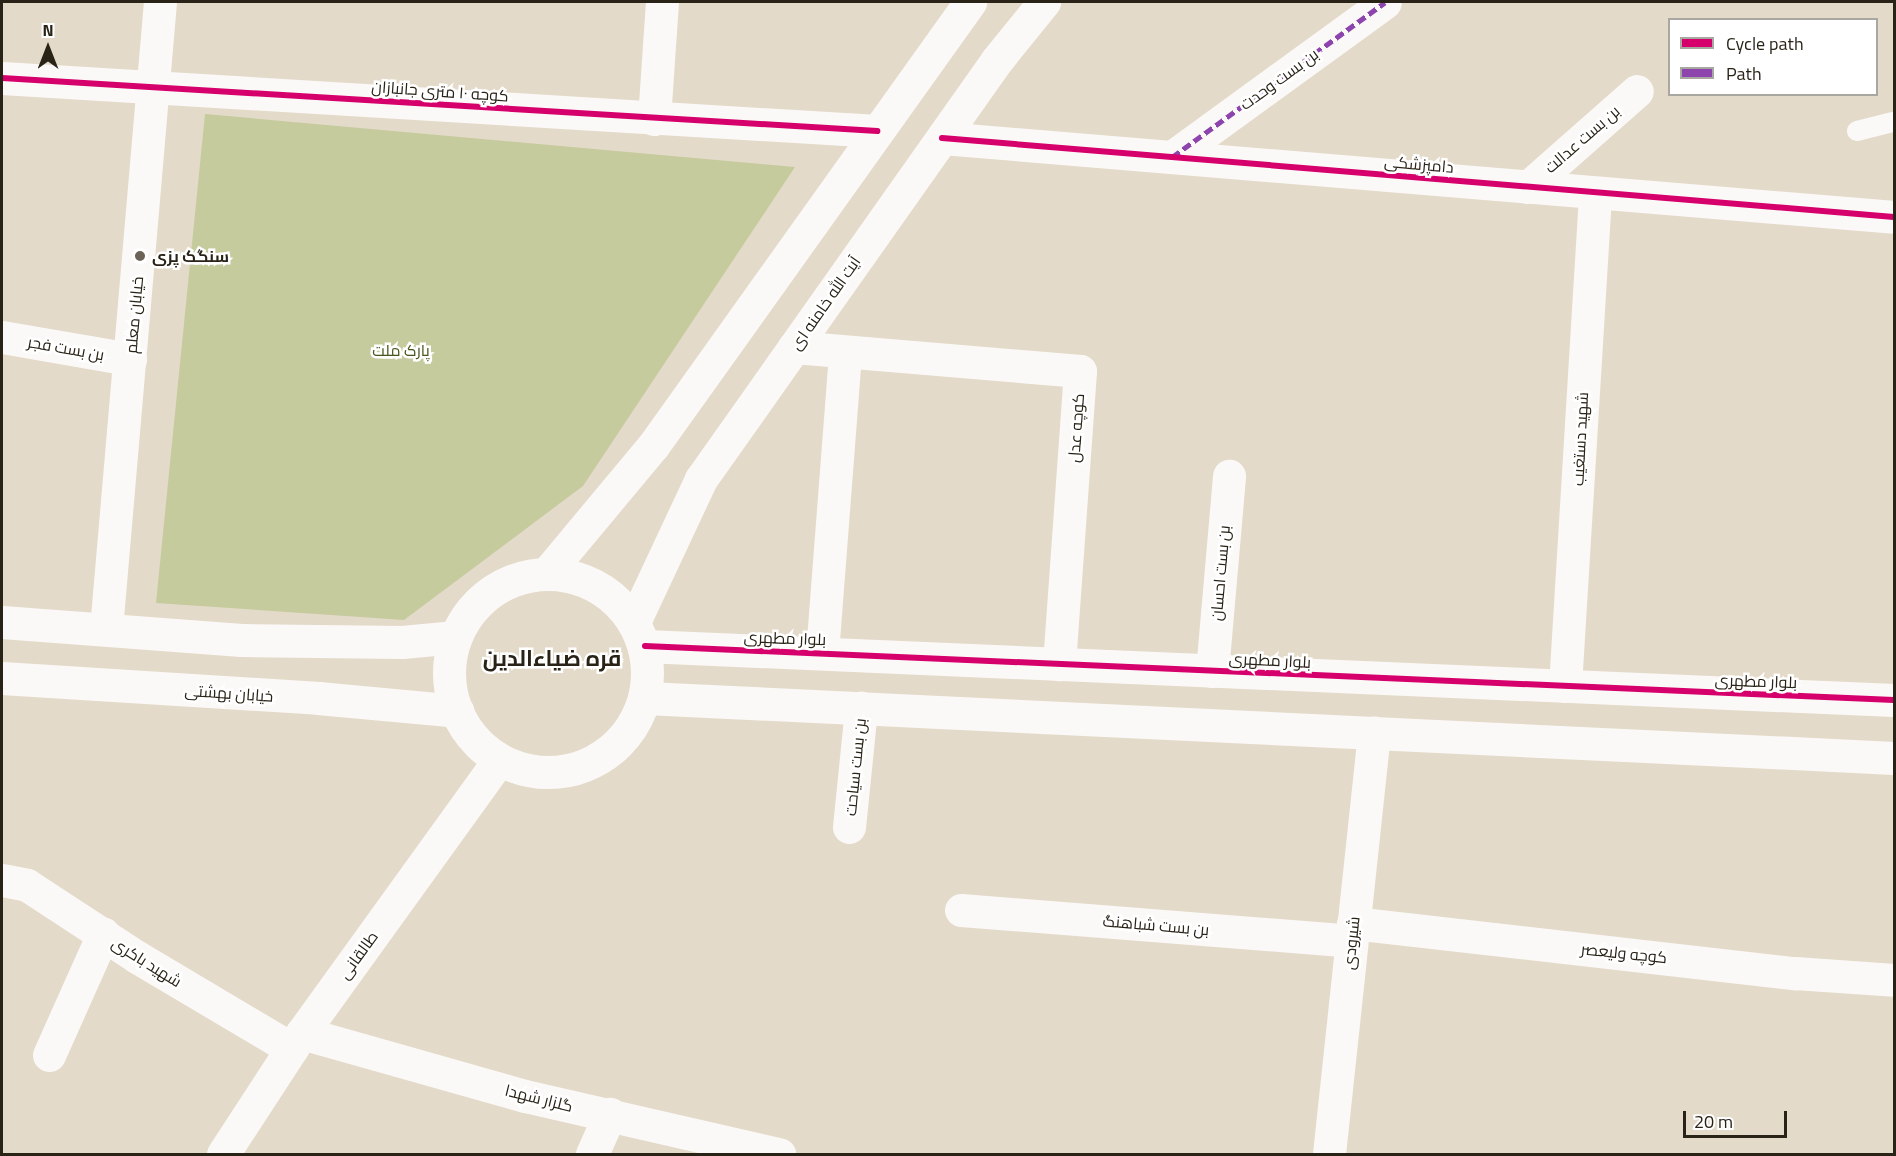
<!DOCTYPE html>
<html>
<head>
<meta charset="utf-8">
<style>
  body { margin:0 }
  #map { position:relative; width:1896px; height:1156px; overflow:hidden; background:#e4daca; font-family:"Titillium Web",Cairo,sans-serif }
  div>[style] { position:absolute }
  .green>* { inset:0; background:#c5cb9d }
  .lane>* { height:20px; margin:-10px; padding:0 10px; transform-origin:10px; border-radius:10px; background:#fbf9f7 }
  .street>* { height:33px; margin:-16.5px; padding:0 16.5px; transform-origin:16.5px; border-radius:16.5px; background:#fbf9f7 }
  .secondary>* { height:33px; margin:-16.5px; padding:0 16.5px; transform-origin:16.5px; border-radius:16.5px; background:#fbf9f7 }
  .secondary>.ring { margin:-16.5px; padding:0; box-sizing:content-box; background:none; border:33px solid #fbf9f7; border-radius:50% }
  .quiet>* { height:4.5px; margin-top:-2.25px; transform-origin:0; background:repeating-linear-gradient(90deg,#8e44ad 0 9px,transparent 0 13.5px) }
  .cycleway>* { height:6px; margin:-3px; padding:0 3px; transform-origin:3px; border-radius:3px; background:#d6006c }
  .dots>* { width:16px; height:16px; translate:-50% -50%; box-sizing:border-box; border:3px solid #fff; border-radius:50% }
  span { translate:-50% -50%; white-space:nowrap; text-align:center; line-height:1.15; -webkit-text-stroke:5px #fff; paint-order:stroke }
  .street-label { font-size:16px; color:#292317 }
  .poi-label { font-size:16px; color:#292317; font-weight:700 }
  .left { translate:0 -50%; text-align:left }
  .park-label { font-size:16px; color:#48561b }
  .district-label { font-size:22px; color:#292317; font-weight:700 }
  .frame { position:absolute; inset:0; border:3px solid #292317; pointer-events:none }
  .legend { position:absolute; left:1668px; top:18px; width:210px; height:78px; box-sizing:border-box; background:#fff; border:2px solid #a9a7a2; margin:0; padding:8px 10px; list-style:none; font-size:18px; color:#292317 }
  .legend li { display:flex; align-items:center; gap:12px; height:30px }
  .legend b { width:30px; border:2px solid #a9a7a2 }
  .north { position:absolute; left:18px; top:18px; width:60px; height:60px; -webkit-text-stroke:4px #fff; paint-order:stroke; rotate:0deg; font-size:16px; font-weight:700; line-height:24px; text-align:center; color:#292317 }
  .north::after { content:''; display:block; margin:auto; width:21px; height:27px; background:#292317; clip-path:polygon(50% 0,100% 100%,50% 72%,0 100%) }
  .scale { position:absolute; left:1683px; top:1111px; width:104px; height:27px; box-sizing:border-box; border:3px solid #292317; border-top:0; padding-left:8px; font-size:18px; line-height:21px; white-space:nowrap; color:#292317; -webkit-text-stroke:4px #fff; paint-order:stroke }
</style>
</head>
<body>
<div id="map">
  <div class="green">
    <i style="clip-path:polygon(205px 114px,795px 167px,583px 486px,404px 620px,156px 603px)"></i>
  </div>
  <div class="lane">
    <i style="left:1857px;top:131px;width:38px;rotate:-14deg"></i>
  </div>
  <div class="street">
    <i style="left:2px;top:78px;width:877px;rotate:3.47deg"></i>
    <i style="left:654px;top:119px;width:117px;rotate:-86.1deg"></i>
    <i style="left:942px;top:138px;width:955px;rotate:4.74deg"></i>
    <i style="left:1172px;top:157px;width:263px;rotate:-36deg"></i>
    <i style="left:1528px;top:187px;width:145px;rotate:-41.4deg"></i>
    <i style="left:2px;top:337px;width:130px;rotate:9.8deg"></i>
    <i style="left:794px;top:347px;width:287px;rotate:4.8deg"></i>
    <i style="left:1080px;top:371px;width:294px;rotate:94.1deg"></i>
    <i style="left:106px;top:629px;width:629px;rotate:-85.08deg"></i>
    <i style="left:822px;top:653px;width:302px;rotate:-85.6deg"></i>
    <i style="left:1212px;top:671px;width:196px;rotate:-85deg"></i>
    <i style="left:1565px;top:686px;width:494px;rotate:-86.5deg"></i>
    <i style="left:849px;top:827px;width:120px;rotate:-84.2deg"></i>
    <i style="left:2px;top:880px;width:25px;rotate:11deg"></i>
    <i style="left:27px;top:885px;width:131px;rotate:33.2deg"></i>
    <i style="left:137px;top:957px;width:180px;rotate:30.7deg"></i>
    <i style="left:961px;top:910px;width:391px;rotate:4.5deg"></i>
    <i style="left:1353px;top:923px;width:445px;rotate:6.5deg"></i>
    <i style="left:1795px;top:973px;width:99px;rotate:4deg"></i>
    <i style="left:49px;top:1055px;width:133px;rotate:-65.9deg"></i>
    <i style="left:592px;top:1154px;width:44px;rotate:-65.8deg"></i>
    <i style="left:1329px;top:1154px;width:424px;rotate:-83.9deg"></i>
  </div>
  <div class="secondary">
    <i style="left:547px;top:573px;width:165px;rotate:-50.2deg"></i>
    <i style="left:653px;top:446px;width:546px;rotate:-54.47deg"></i>
    <i class="ring" style="left:449px;top:574px;width:165px;height:165px"></i>
    <i style="left:2px;top:622px;width:240px;rotate:4.3deg"></i>
    <i style="left:241px;top:640px;width:161px;rotate:0.7deg"></i>
    <i style="left:402px;top:642px;width:54px;rotate:-5.3deg"></i>
    <i style="left:634px;top:622px;width:158px;rotate:-64.9deg"></i>
    <i style="left:701px;top:479px;width:513px;rotate:-54.76deg"></i>
    <i style="left:997px;top:60px;width:75px;rotate:-51deg"></i>
    <i style="left:645px;top:646px;width:1250px;rotate:2.48deg"></i>
    <i style="left:2px;top:678px;width:317px;rotate:3.6deg"></i>
    <i style="left:318px;top:698px;width:140px;rotate:5.3deg"></i>
    <i style="left:646px;top:698px;width:1249px;rotate:2.75deg"></i>
    <i style="left:302px;top:1033px;width:232px;rotate:15.8deg"></i>
    <i style="left:525px;top:1096px;width:261px;rotate:12.9deg"></i>
    <i style="left:223px;top:1154px;width:145px;rotate:-56.9deg"></i>
    <i style="left:302px;top:1033px;width:337px;rotate:-54.2deg"></i>
  </div>
  <div class="quiet">
    <i style="left:1172px;top:157px;width:263px;rotate:-36deg"></i>
  </div>
  <div class="cycleway">
    <i style="left:2px;top:78px;width:877px;rotate:3.47deg"></i>
    <i style="left:942px;top:138px;width:955px;rotate:4.74deg"></i>
    <i style="left:645px;top:646px;width:1250px;rotate:2.48deg"></i>
  </div>
  <div class="dots">
    <i style="left:140px;top:256px;background:#6a6356"></i>
  </div>
  <div class="street-label">
    <span style="left:1279px;top:79px;rotate:-36deg">بن بست وحدت</span>
    <span style="left:440px;top:91px;rotate:4deg">کوچه ۱۰ متری جانبازان</span>
    <span style="left:1582px;top:139px;rotate:-41deg">بن بست عدالت</span>
    <span style="left:1419px;top:164px;rotate:5deg">دامپزشکی</span>
    <span style="left:825px;top:303px;rotate:-55deg">آیت الله خامنه ای</span>
    <span style="left:134px;top:315px;rotate:-85deg">خیابان معلم</span>
    <span style="left:66px;top:348px;rotate:10deg">بن بست فجر</span>
    <span style="left:1076px;top:428px;rotate:-86deg">کوچه عدل</span>
    <span style="left:1580px;top:439px;rotate:-87deg">شهید دستغیب</span>
    <span style="left:1220px;top:573px;rotate:-85deg">بن بست احسان</span>
    <span style="left:785px;top:638px;rotate:2deg">بلوار مطهری</span>
    <span style="left:1270px;top:660px;rotate:3deg">بلوار مطهری</span>
    <span style="left:1756px;top:681px;rotate:2deg">بلوار مطهری</span>
    <span style="left:229px;top:693px;rotate:4deg">خیابان بهشتی</span>
    <span style="left:855px;top:767px;rotate:-84deg">بن بست سیاحت</span>
    <span style="left:1156px;top:925px;rotate:5deg">بن بست شباهنگ</span>
    <span style="left:1351px;top:943px;rotate:-84deg">شیرودی</span>
    <span style="left:1624px;top:953px;rotate:6deg">کوچه ولیعصر</span>
    <span style="left:358px;top:955px;rotate:-54deg">طالقانی</span>
    <span style="left:147px;top:962px;rotate:32deg">شهید باکری</span>
    <span style="left:539px;top:1098px;rotate:14deg">گلزار شهدا</span>
  </div>
  <div class="poi-label">
    <span class="left" style="left:152px;top:256px">سنگک پزی</span>
  </div>
  <div class="park-label">
    <span style="left:401px;top:350px">پارک ملت</span>
  </div>
  <div class="district-label">
    <span style="left:552px;top:659px">قره ضیاءالدین</span>
  </div>
  <div class="frame"></div>
  <ul class="legend">
  <li><b style="height:8px;background:#d6006c"></b>Cycle path</li>
  <li><b style="height:8px;background:#8e44ad"></b>Path</li>
  </ul>
  <div class="north">N</div>
  <div class="scale">20 m</div>
</div>
</body>
</html>
